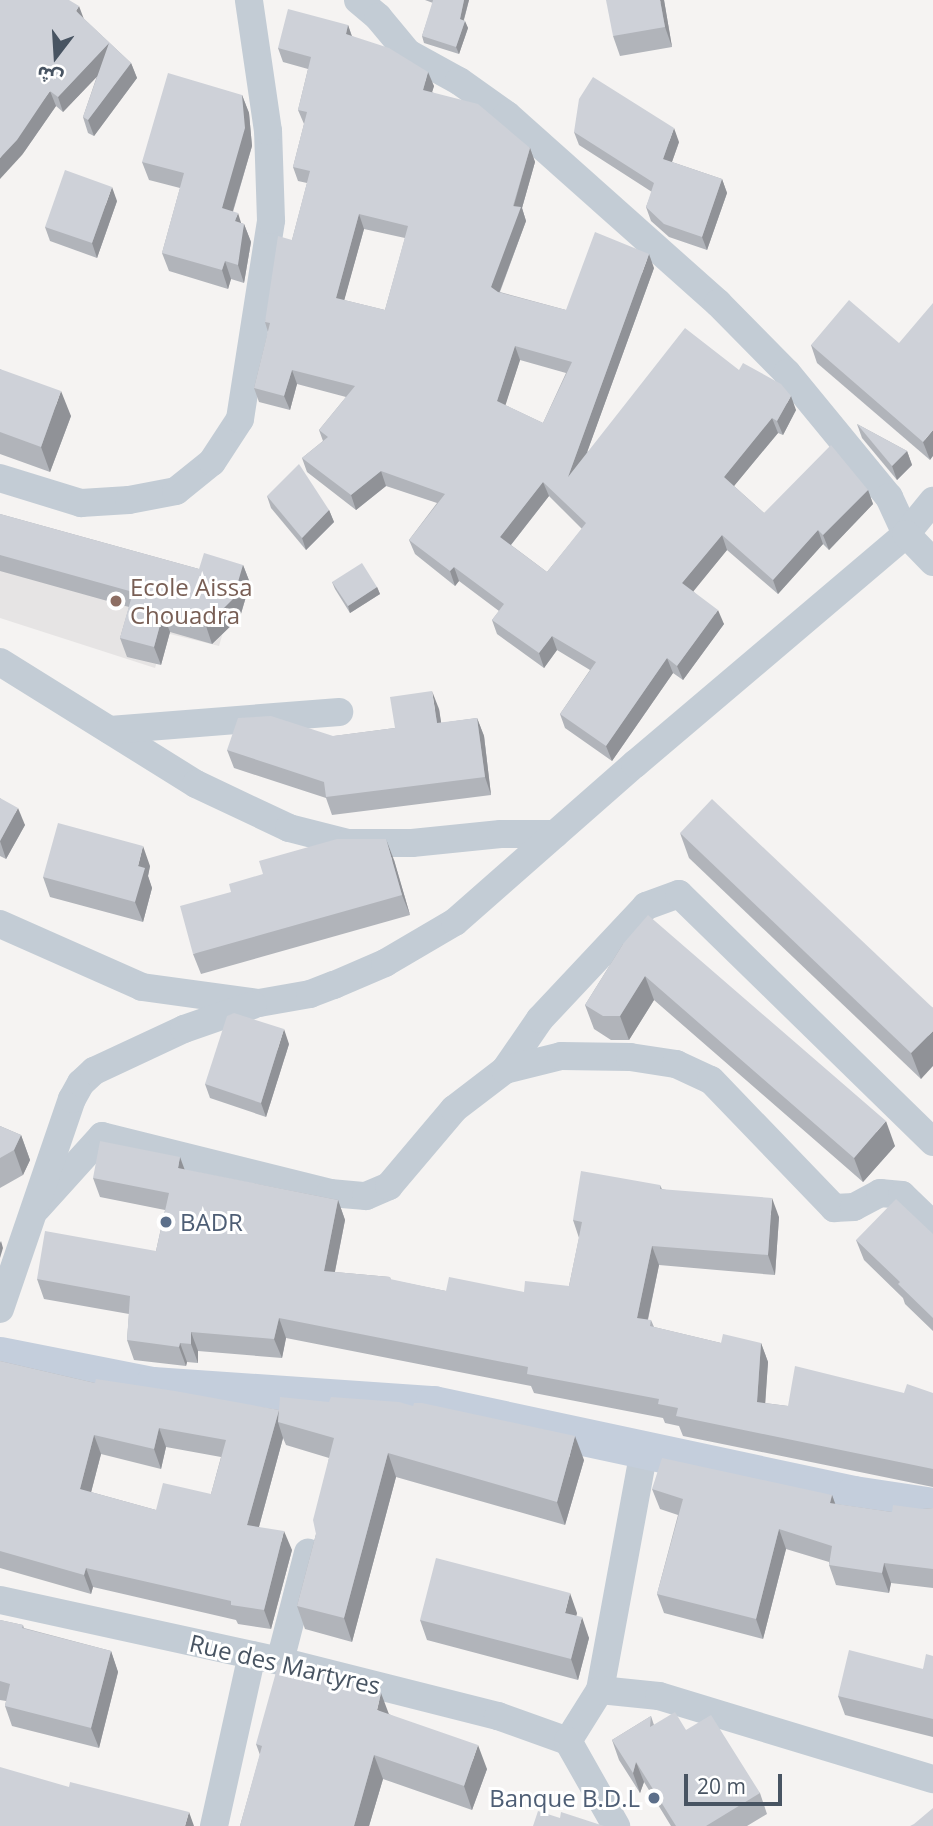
<!DOCTYPE html>
<html>
<head>
<meta charset="utf-8">
<style>
  body { margin:0 }
  #map { position:relative; width:933px; height:1826px; overflow:hidden; background:#f5f3f2; font-family:"Open Sans","Noto Sans Arabic",sans-serif }
  div>[style] { position:absolute }
  .education>* { inset:0; background:#e6e4e4 }
  .street>* { height:28px; margin:-14px; padding:0 14px; transform-origin:14px; border-radius:14px; background:#c3ccd5 }
  .secondary>* { height:38px; margin:-19px; padding:0 19px; transform-origin:19px; border-radius:19px; background:#c4cedc }
  .wall>* { inset:0; background:#b1b4ba }
  .shaded-wall>* { inset:0; background:#909297 }
  .building>* { inset:0; background:#ced1d8 }
  .dots>* { width:19px; height:19px; translate:-50% -50%; box-sizing:border-box; border:4px solid #fff; border-radius:50% }
  span { translate:-50% -50%; white-space:nowrap; text-align:center; line-height:1.15; -webkit-text-stroke:6px #fff; paint-order:stroke }
  .education-label { font-size:24px; color:#785e54 }
  .left { translate:0 -50%; text-align:left }
  .service-label { font-size:24px; color:#4e5e75 }
  .right { translate:-100% -50%; text-align:right }
  .street-label { font-size:24px; color:#485462 }
  .north { position:absolute; left:21px; top:21px; width:70px; height:70px; -webkit-text-stroke:5px #fff; paint-order:stroke; rotate:197deg; font-size:19px; font-weight:700; line-height:28px; text-align:center; color:#485462 }
  .north::after { content:''; display:block; margin:auto; width:24px; height:32px; background:#485462; clip-path:polygon(50% 0,100% 100%,50% 72%,0 100%) }
  .scale { position:absolute; left:684px; top:1774px; width:98px; height:32px; box-sizing:border-box; border:4px solid #485462; border-top:0; padding-left:9px; font-size:21px; line-height:24px; white-space:nowrap; color:#485462; -webkit-text-stroke:5px #fff; paint-order:stroke }
</style>
</head>
<body>
<div id="map">
  <div class="education">
    <i style="clip-path:polygon(0 520px,237px 585px,219px 646px,166px 633px,155px 668px,0 618px)"></i>
  </div>
  <div class="street">
    <i style="left:358px;top:0;width:26px;rotate:40deg"></i>
    <i style="left:378px;top:17px;width:47px;rotate:50.2deg"></i>
    <i style="left:408px;top:53px;width:58px;rotate:28.8deg"></i>
    <i style="left:459px;top:81px;width:59px;rotate:35.3deg"></i>
    <i style="left:507px;top:115px;width:283px;rotate:41.7deg"></i>
    <i style="left:718px;top:303px;width:98px;rotate:45.4deg"></i>
    <i style="left:787px;top:373px;width:161px;rotate:50.6deg"></i>
    <i style="left:889px;top:497px;width:41px;rotate:65.3deg"></i>
    <i style="left:906px;top:534px;width:43px;rotate:-50.7deg"></i>
    <i style="left:0;top:478px;width:85px;rotate:17.2deg"></i>
    <i style="left:81px;top:503px;width:48px;rotate:-3.6deg"></i>
    <i style="left:129px;top:500px;width:48px;rotate:-10.8deg"></i>
    <i style="left:176px;top:491px;width:46px;rotate:-38.9deg"></i>
    <i style="left:212px;top:462px;width:51px;rotate:-56.9deg"></i>
    <i style="left:240px;top:419px;width:201px;rotate:-81.1deg"></i>
    <i style="left:271px;top:220px;width:89px;rotate:-91.9deg"></i>
    <i style="left:268px;top:131px;width:132px;rotate:-98.3deg"></i>
    <i style="left:0;top:662px;width:231px;rotate:31.9deg"></i>
    <i style="left:196px;top:784px;width:103px;rotate:25.3deg"></i>
    <i style="left:289px;top:828px;width:61px;rotate:14.3deg"></i>
    <i style="left:348px;top:843px;width:64px"></i>
    <i style="left:412px;top:843px;width:89px;rotate:-5.8deg"></i>
    <i style="left:501px;top:834px;width:54px"></i>
    <i style="left:110px;top:730px;width:230px;rotate:-4.5deg"></i>
    <i style="left:0;top:924px;width:155px;rotate:23.9deg"></i>
    <i style="left:142px;top:987px;width:118px;rotate:7.8deg"></i>
    <i style="left:259px;top:1003px;width:52px;rotate:-10deg"></i>
    <i style="left:310px;top:994px;width:26px;rotate:-21deg"></i>
    <i style="left:334px;top:985px;width:56px;rotate:-23.3deg"></i>
    <i style="left:385px;top:963px;width:81px;rotate:-30.4deg"></i>
    <i style="left:455px;top:922px;width:240px;rotate:-41.3deg"></i>
    <i style="left:635px;top:764px;width:355px;rotate:-40.3deg"></i>
    <i style="left:906px;top:534px;width:39px;rotate:46deg"></i>
    <i style="left:505px;top:1070px;width:62px;rotate:-55.5deg"></i>
    <i style="left:540px;top:1019px;width:155px;rotate:-46.8deg"></i>
    <i style="left:646px;top:906px;width:35px;rotate:-20deg"></i>
    <i style="left:679px;top:894px;width:355px;rotate:44.3deg"></i>
    <i style="left:37px;top:1208px;width:97px;rotate:-47.9deg"></i>
    <i style="left:102px;top:1136px;width:235px;rotate:14deg"></i>
    <i style="left:330px;top:1193px;width:36px;rotate:5deg"></i>
    <i style="left:366px;top:1196px;width:25px;rotate:-23deg"></i>
    <i style="left:389px;top:1186px;width:101px;rotate:-49.8deg"></i>
    <i style="left:454px;top:1109px;width:64px;rotate:-37.4deg"></i>
    <i style="left:505px;top:1070px;width:58px;rotate:-14deg"></i>
    <i style="left:561px;top:1056px;width:69px;rotate:0.8deg"></i>
    <i style="left:630px;top:1057px;width:47px;rotate:8.7deg"></i>
    <i style="left:676px;top:1064px;width:38px;rotate:25deg"></i>
    <i style="left:711px;top:1080px;width:178px;rotate:46.1deg"></i>
    <i style="left:834px;top:1208px;width:20px;rotate:-3deg"></i>
    <i style="left:854px;top:1207px;width:30px;rotate:-28deg"></i>
    <i style="left:880px;top:1193px;width:22px;rotate:5deg"></i>
    <i style="left:902px;top:1195px;width:43px;rotate:44.1deg"></i>
    <i style="left:0;top:1309px;width:222px;rotate:-71.1deg"></i>
    <i style="left:72px;top:1099px;width:18px;rotate:-61deg"></i>
    <i style="left:81px;top:1083px;width:18px;rotate:-43deg"></i>
    <i style="left:94px;top:1071px;width:99px;rotate:-25deg"></i>
    <i style="left:184px;top:1029px;width:73px;rotate:-19.2deg"></i>
    <i style="left:0;top:1600px;width:287px;rotate:12.3deg"></i>
    <i style="left:280px;top:1661px;width:225px;rotate:14.2deg"></i>
    <i style="left:498px;top:1716px;width:74px;rotate:19.7deg"></i>
    <i style="left:280px;top:1661px;width:112px;rotate:-75.5deg"></i>
    <i style="left:600px;top:1690px;width:244px;rotate:-79.6deg"></i>
    <i style="left:568px;top:1741px;width:60px;rotate:-57.9deg"></i>
    <i style="left:600px;top:1690px;width:59px;rotate:5.8deg"></i>
    <i style="left:659px;top:1696px;width:286px;rotate:16.9deg"></i>
    <i style="left:568px;top:1741px;width:98px;rotate:60.5deg"></i>
    <i style="left:214px;top:1826px;width:175px;rotate:-77.5deg"></i>
  </div>
  <div class="secondary">
    <i style="left:0;top:1356px;width:156px;rotate:11.1deg"></i>
    <i style="left:153px;top:1386px;width:282px;rotate:3.9deg"></i>
    <i style="left:434px;top:1405px;width:430px;rotate:12.1deg"></i>
    <i style="left:854px;top:1495px;width:80px;rotate:8.6deg"></i>
  </div>
  <div class="wall">
    <i style="clip-path:polygon(425px 0,469px 0,464px 20px,468px 28px,459px 54px,424px 43px,422px 36px,433px 3px)"></i>
    <i style="clip-path:polygon(664px 0,672px 47px,620px 56px,613px 36px)"></i>
    <i style="clip-path:polygon(83px 18px,131px 63px,137px 78px,94px 136px,88px 133px,83px 117px,97px 76px,63px 112px,56px 106px,22px 155px)"></i>
    <i style="clip-path:polygon(evenodd,348px 25px,352px 36px,434px 86px,432px 92px,530px 148px,535px 162px,522px 208px,526px 221px,500px 292px,566px 310px,654px 268px,587px 452px,739px 370px,796px 410px,783px 435px,778px 433px,734px 486px,764px 513px,868px 490px,873px 504px,829px 550px,823px 544px,778px 594px,727px 550px,693px 591px,724px 624px,683px 680px,673px 673px,612px 761px,565px 728px,560px 714px,590px 670px,557px 650px,544px 668px,497px 634px,492px 620px,499px 611px,459px 581px,455px 586px,415px 554px,409px 540px,437px 503px,386px 486px,356px 510px,307px 472px,302px 458px,323px 441px,319px 430px,346px 397px,297px 384px,290px 410px,259px 402px,254px 388px,268px 332px,265px 322px,292px 240px,307px 183px,298px 181px,293px 167px,304px 124px,298px 110px,308px 69px,283px 62px,278px 48px,348px 25px,364px 229px,405px 238px,385px 310px,344px 300px,364px 229px,348px 25px,520px 360px,566px 373px,543px 423px,505px 405px,520px 360px,348px 25px,549px 496px,582px 529px,547px 572px,511px 545px,549px 496px)"></i>
    <i style="clip-path:polygon(242px 95px,249px 113px,252px 146px,233px 212px,241px 223px,244px 224px,251px 242px,244px 283px,231px 279px,228px 289px,169px 271px,162px 253px,180px 188px,149px 180px,142px 162px)"></i>
    <i style="clip-path:polygon(574px 132px,679px 142px,672px 162px,722px 179px,727px 193px,707px 250px,669px 237px,651px 221px,646px 207px,652px 192px,579px 145px)"></i>
    <i style="clip-path:polygon(117px 201px,97px 258px,50px 241px,45px 227px)"></i>
    <i style="clip-path:polygon(899px 343px,930px 460px,817px 363px,811px 345px)"></i>
    <i style="clip-path:polygon(0 369px,71px 416px,50px 472px,0 454px)"></i>
    <i style="clip-path:polygon(857px 424px,907px 451px,912px 465px,897px 480px,862px 438px)"></i>
    <i style="clip-path:polygon(267px 496px,329px 510px,334px 522px,306px 550px,271px 508px)"></i>
    <i style="clip-path:polygon(0 514px,199px 569px,243px 565px,250px 583px,240px 617px,212px 644px,170px 632px,161px 665px,127px 657px,120px 638px,129px 607px,0 571px)"></i>
    <i style="clip-path:polygon(332px 582px,377px 587px,380px 594px,350px 613px,335px 589px)"></i>
    <i style="clip-path:polygon(439px 709px,441px 723px,477px 718px,484px 736px,491px 795px,332px 815px,326px 798px,234px 768px,227px 750px,395px 728px)"></i>
    <i style="clip-path:polygon(0 798px,25px 825px,6px 859px,0 856px)"></i>
    <i style="clip-path:polygon(680px 833px,933px 1008px,921px 1079px,689px 858px)"></i>
    <i style="clip-path:polygon(394px 860px,410px 915px,201px 974px,193px 954px)"></i>
    <i style="clip-path:polygon(150px 866px,148px 876px,152px 888px,143px 922px,50px 897px,43px 877px)"></i>
    <i style="clip-path:polygon(623px 944px,895px 1146px,863px 1182px,654px 1000px,629px 1040px,611px 1040px,594px 1029px,585px 1005px)"></i>
    <i style="clip-path:polygon(289px 1044px,266px 1117px,210px 1098px,205px 1084px)"></i>
    <i style="clip-path:polygon(0 1126px,21px 1135px,30px 1160px,23px 1175px,0 1188px)"></i>
    <i style="clip-path:polygon(185px 1170px,338px 1200px,345px 1220px,335px 1272px,390px 1277px,391px 1280px,446px 1291px,524px 1292px,569px 1286px,579px 1238px,573px 1220px,660px 1185px,662px 1189px,779px 1217px,775px 1275px,659px 1265px,648px 1320px,651px 1320px,654px 1327px,721px 1343px,761px 1343px,768px 1362px,765px 1403px,788px 1406px,904px 1393px,933px 1393px,933px 1487px,683px 1436px,679px 1426px,665px 1423px,663px 1418px,534px 1393px,531px 1386px,286px 1338px,282px 1358px,198px 1351px,198px 1363px,187px 1362px,186px 1366px,134px 1360px,127px 1340px,129px 1314px,44px 1299px,37px 1279px,156px 1251px,165px 1210px,100px 1197px,93px 1178px)"></i>
    <i style="clip-path:polygon(933px 1234px,933px 1331px,905px 1304px,903px 1298px,864px 1260px,856px 1240px)"></i>
    <i style="clip-path:polygon(evenodd,0 1361px,95px 1383px,279px 1410px,584px 1460px,565px 1525px,396px 1477px,352px 1642px,305px 1629px,297px 1606px,316px 1534px,329px 1458px,286px 1445px,283px 1438px,259px 1527px,292px 1550px,271px 1629px,238px 1624px,236px 1620px,93px 1587px,91px 1594px,0 1568px,0 1361px,166px 1447px,221px 1457px,211px 1494px,156px 1510px,91px 1492px,101px 1454px,161px 1469px,166px 1447px)"></i>
    <i style="clip-path:polygon(652px 1489px,832px 1495px,835px 1504px,892px 1512px,933px 1508px,933px 1588px,891px 1583px,889px 1593px,836px 1585px,829px 1565px,829px 1562px,786px 1549px,763px 1639px,664px 1613px,657px 1594px,678px 1515px,660px 1509px)"></i>
    <i style="clip-path:polygon(577px 1613px,576px 1616px,589px 1638px,578px 1680px,427px 1640px,420px 1620px)"></i>
    <i style="clip-path:polygon(0 1620px,23px 1625px,24px 1628px,111px 1651px,118px 1672px,99px 1748px,12px 1726px,5px 1706px,6px 1701px,0 1700px)"></i>
    <i style="clip-path:polygon(933px 1656px,933px 1737px,845px 1715px,838px 1696px,923px 1669px)"></i>
    <i style="clip-path:polygon(389px 1714px,487px 1769px,472px 1810px,383px 1779px,369px 1826px,240px 1826px,260px 1755px,256px 1744px)"></i>
    <i style="clip-path:polygon(651px 1716px,654px 1725px,686px 1730px,760px 1793px,767px 1814px,747px 1826px,671px 1826px,644px 1782px,640px 1793px,619px 1760px,612px 1740px)"></i>
  </div>
  <div class="shaded-wall">
    <i style="clip-path:polygon(464px 0,469px 0,462px 26px,460px 19px)"></i>
    <i style="clip-path:polygon(660px 0,664px 0,672px 47px,665px 27px)"></i>
    <i style="clip-path:polygon(79px 6px,85px 22px,76px 11px)"></i>
    <i style="clip-path:polygon(465px 21px,468px 28px,459px 54px,456px 47px)"></i>
    <i style="clip-path:polygon(348px 25px,353px 40px,346px 34px)"></i>
    <i style="clip-path:polygon(109px 43px,115px 58px,63px 112px,58px 97px)"></i>
    <i style="clip-path:polygon(131px 63px,137px 78px,94px 136px,88px 120px)"></i>
    <i style="clip-path:polygon(428px 72px,434px 86px,428px 105px,423px 90px)"></i>
    <i style="clip-path:polygon(50px 91px,56px 106px,22px 155px,0 179px,0 158px)"></i>
    <i style="clip-path:polygon(242px 95px,249px 113px,252px 146px,228px 227px,222px 208px)"></i>
    <i style="clip-path:polygon(674px 128px,679px 142px,668px 173px,663px 159px)"></i>
    <i style="clip-path:polygon(530px 148px,535px 162px,522px 208px,526px 221px,496px 301px,491px 287px)"></i>
    <i style="clip-path:polygon(722px 179px,727px 193px,707px 250px,702px 237px)"></i>
    <i style="clip-path:polygon(112px 187px,117px 201px,97px 258px,92px 243px)"></i>
    <i style="clip-path:polygon(238px 213px,243px 229px,244px 224px,251px 242px,244px 283px,238px 265px,235px 221px)"></i>
    <i style="clip-path:polygon(359px 214px,364px 229px,341px 312px,336px 298px)"></i>
    <i style="clip-path:polygon(649px 254px,654px 268px,573px 491px,568px 477px)"></i>
    <i style="clip-path:polygon(225px 261px,231px 279px,228px 289px,222px 270px)"></i>
    <i style="clip-path:polygon(515px 346px,520px 360px,502px 416px,497px 401px)"></i>
    <i style="clip-path:polygon(292px 370px,297px 384px,290px 410px,284px 396px)"></i>
    <i style="clip-path:polygon(61px 391px,71px 416px,50px 472px,41px 447px)"></i>
    <i style="clip-path:polygon(791px 396px,796px 410px,783px 435px,777px 421px)"></i>
    <i style="clip-path:polygon(772px 418px,778px 433px,729px 492px,724px 477px)"></i>
    <i style="clip-path:polygon(933px 430px,933px 456px,930px 460px,923px 442px)"></i>
    <i style="clip-path:polygon(907px 451px,912px 465px,897px 480px,892px 466px)"></i>
    <i style="clip-path:polygon(381px 471px,386px 486px,356px 510px,351px 495px)"></i>
    <i style="clip-path:polygon(543px 482px,549px 496px,506px 551px,500px 537px)"></i>
    <i style="clip-path:polygon(868px 490px,873px 504px,829px 550px,823px 535px)"></i>
    <i style="clip-path:polygon(329px 510px,334px 522px,306px 550px,302px 538px)"></i>
    <i style="clip-path:polygon(818px 530px,823px 544px,778px 594px,773px 580px)"></i>
    <i style="clip-path:polygon(722px 535px,727px 550px,688px 598px,682px 583px)"></i>
    <i style="clip-path:polygon(243px 565px,250px 583px,240px 617px,212px 644px,206px 626px)"></i>
    <i style="clip-path:polygon(454px 567px,459px 581px,455px 586px,450px 571px)"></i>
    <i style="clip-path:polygon(377px 587px,380px 594px,350px 613px,348px 606px)"></i>
    <i style="clip-path:polygon(718px 610px,724px 624px,683px 680px,677px 666px)"></i>
    <i style="clip-path:polygon(163px 614px,170px 632px,161px 665px,154px 647px)"></i>
    <i style="clip-path:polygon(552px 636px,557px 650px,544px 668px,539px 653px)"></i>
    <i style="clip-path:polygon(667px 658px,673px 673px,612px 761px,606px 746px)"></i>
    <i style="clip-path:polygon(432px 691px,439px 709px,444px 741px,437px 723px)"></i>
    <i style="clip-path:polygon(477px 718px,484px 736px,491px 795px,485px 777px)"></i>
    <i style="clip-path:polygon(18px 808px,25px 825px,6px 859px,0 841px)"></i>
    <i style="clip-path:polygon(386px 839px,394px 860px,410px 915px,402px 895px)"></i>
    <i style="clip-path:polygon(143px 846px,150px 866px,148px 876px,152px 888px,143px 922px,135px 902px,138px 866px)"></i>
    <i style="clip-path:polygon(645px 976px,654px 1000px,629px 1040px,620px 1016px)"></i>
    <i style="clip-path:polygon(284px 1029px,289px 1044px,266px 1117px,261px 1103px)"></i>
    <i style="clip-path:polygon(933px 1031px,933px 1066px,921px 1079px,911px 1053px)"></i>
    <i style="clip-path:polygon(886px 1121px,895px 1146px,863px 1182px,854px 1158px)"></i>
    <i style="clip-path:polygon(21px 1135px,30px 1160px,23px 1175px,14px 1150px)"></i>
    <i style="clip-path:polygon(180px 1157px,187px 1176px,178px 1168px)"></i>
    <i style="clip-path:polygon(772px 1198px,779px 1217px,775px 1275px,768px 1255px)"></i>
    <i style="clip-path:polygon(338px 1200px,345px 1220px,331px 1291px,324px 1271px)"></i>
    <i style="clip-path:polygon(1px 1241px,3px 1248px,0 1258px,0 1243px)"></i>
    <i style="clip-path:polygon(652px 1246px,659px 1265px,644px 1337px,637px 1318px)"></i>
    <i style="clip-path:polygon(279px 1318px,286px 1338px,282px 1358px,274px 1339px)"></i>
    <i style="clip-path:polygon(191px 1332px,198px 1351px,198px 1363px,191px 1344px)"></i>
    <i style="clip-path:polygon(180px 1343px,187px 1362px,186px 1366px,179px 1347px)"></i>
    <i style="clip-path:polygon(761px 1343px,768px 1362px,764px 1421px,757px 1402px)"></i>
    <i style="clip-path:polygon(279px 1410px,278px 1422px,283px 1438px,254px 1545px,247px 1525px)"></i>
    <i style="clip-path:polygon(159px 1428px,166px 1447px,161px 1469px,154px 1449px)"></i>
    <i style="clip-path:polygon(94px 1435px,101px 1454px,87px 1508px,80px 1489px)"></i>
    <i style="clip-path:polygon(575px 1436px,584px 1460px,565px 1525px,557px 1502px)"></i>
    <i style="clip-path:polygon(388px 1453px,396px 1477px,352px 1642px,344px 1618px)"></i>
    <i style="clip-path:polygon(832px 1495px,839px 1514px,830px 1503px)"></i>
    <i style="clip-path:polygon(779px 1529px,786px 1549px,763px 1639px,756px 1619px)"></i>
    <i style="clip-path:polygon(284px 1531px,292px 1550px,271px 1629px,264px 1610px)"></i>
    <i style="clip-path:polygon(884px 1563px,891px 1583px,889px 1593px,882px 1573px)"></i>
    <i style="clip-path:polygon(86px 1568px,93px 1587px,91px 1594px,84px 1575px)"></i>
    <i style="clip-path:polygon(570px 1593px,577px 1613px,572px 1634px,565px 1613px)"></i>
    <i style="clip-path:polygon(582px 1617px,589px 1638px,578px 1680px,571px 1659px)"></i>
    <i style="clip-path:polygon(111px 1651px,118px 1672px,99px 1748px,91px 1728px)"></i>
    <i style="clip-path:polygon(381px 1693px,390px 1717px,377px 1710px)"></i>
    <i style="clip-path:polygon(478px 1745px,487px 1769px,472px 1810px,464px 1786px)"></i>
    <i style="clip-path:polygon(374px 1755px,383px 1779px,369px 1826px,354px 1826px)"></i>
    <i style="clip-path:polygon(636px 1762px,644px 1782px,640px 1793px,633px 1773px)"></i>
    <i style="clip-path:polygon(189px 1812px,194px 1826px,185px 1826px)"></i>
  </div>
  <div class="building">
    <i style="clip-path:polygon(0 0,69px 0,79px 6px,76px 11px,131px 63px,88px 120px,83px 117px,109px 43px,58px 97px,50px 91px,17px 140px,0 158px)"></i>
    <i style="clip-path:polygon(433px 0,464px 0,460px 19px,465px 21px,456px 47px,422px 36px)"></i>
    <i style="clip-path:polygon(606px 0,660px 0,665px 27px,613px 36px)"></i>
    <i style="clip-path:polygon(evenodd,288px 9px,348px 25px,346px 34px,389px 48px,428px 72px,423px 90px,478px 104px,530px 148px,513px 206px,521px 207px,491px 287px,498px 292px,566px 310px,595px 232px,649px 254px,568px 477px,685px 328px,739px 370px,743px 363px,781px 384px,791px 396px,777px 421px,772px 418px,724px 477px,764px 513px,831px 445px,868px 490px,823px 535px,818px 530px,773px 580px,722px 535px,682px 583px,718px 610px,677px 666px,667px 658px,606px 746px,560px 714px,596px 662px,552px 636px,539px 653px,492px 620px,504px 604px,454px 567px,450px 571px,409px 540px,445px 494px,381px 471px,351px 495px,302px 458px,328px 437px,319px 430px,355px 386px,292px 370px,284px 396px,254px 388px,270px 323px,265px 322px,278px 236px,292px 240px,310px 171px,293px 167px,307px 112px,298px 110px,311px 57px,278px 48px,288px 9px,359px 214px,408px 226px,385px 310px,336px 298px,359px 214px,288px 9px,515px 346px,572px 362px,543px 423px,497px 401px,515px 346px,288px 9px,543px 482px,586px 523px,547px 572px,500px 537px,543px 482px)"></i>
    <i style="clip-path:polygon(168px 73px,242px 95px,245px 128px,222px 208px,238px 213px,235px 221px,244px 224px,238px 265px,225px 261px,222px 270px,162px 253px,184px 173px,142px 162px)"></i>
    <i style="clip-path:polygon(593px 77px,674px 128px,663px 159px,722px 179px,702px 237px,664px 224px,646px 207px,654px 183px,574px 132px,579px 99px)"></i>
    <i style="clip-path:polygon(65px 170px,112px 187px,92px 243px,45px 227px)"></i>
    <i style="clip-path:polygon(849px 300px,899px 343px,933px 303px,933px 430px,923px 442px,811px 345px)"></i>
    <i style="clip-path:polygon(0 369px,61px 391px,41px 447px,0 432px)"></i>
    <i style="clip-path:polygon(857px 424px,907px 451px,892px 466px)"></i>
    <i style="clip-path:polygon(299px 464px,329px 510px,302px 538px,267px 496px)"></i>
    <i style="clip-path:polygon(0 514px,199px 569px,204px 553px,243px 565px,233px 599px,206px 626px,163px 614px,154px 647px,120px 638px,133px 592px,0 555px)"></i>
    <i style="clip-path:polygon(362px 563px,377px 587px,348px 606px,332px 582px)"></i>
    <i style="clip-path:polygon(432px 691px,437px 723px,477px 718px,485px 777px,326px 797px,324px 782px,227px 750px,238px 718px,271px 716px,333px 736px,395px 728px,390px 697px)"></i>
    <i style="clip-path:polygon(0 798px,18px 808px,0 841px)"></i>
    <i style="clip-path:polygon(712px 799px,933px 1008px,933px 1031px,911px 1053px,680px 833px)"></i>
    <i style="clip-path:polygon(58px 823px,143px 846px,138px 866px,145px 868px,135px 902px,43px 877px)"></i>
    <i style="clip-path:polygon(337px 839px,386px 839px,402px 895px,193px 954px,180px 906px,231px 892px,229px 884px,263px 874px,259px 861px)"></i>
    <i style="clip-path:polygon(648px 915px,886px 1121px,854px 1158px,645px 976px,620px 1016px,603px 1016px,585px 1005px,623px 944px)"></i>
    <i style="clip-path:polygon(234px 1013px,284px 1029px,261px 1103px,205px 1084px,227px 1016px)"></i>
    <i style="clip-path:polygon(0 1126px,21px 1135px,14px 1150px,0 1158px)"></i>
    <i style="clip-path:polygon(100px 1141px,180px 1157px,178px 1168px,338px 1200px,324px 1271px,390px 1277px,390px 1279px,446px 1291px,449px 1277px,524px 1292px,525px 1281px,569px 1286px,582px 1222px,573px 1220px,581px 1171px,660px 1185px,660px 1189px,772px 1198px,768px 1255px,652px 1246px,637px 1318px,651px 1320px,650px 1326px,721px 1343px,723px 1334px,761px 1343px,757px 1402px,788px 1406px,795px 1366px,904px 1393px,907px 1384px,933px 1393px,933px 1469px,676px 1416px,678px 1408px,658px 1404px,659px 1399px,527px 1374px,528px 1367px,279px 1318px,274px 1339px,191px 1332px,191px 1344px,180px 1343px,179px 1347px,127px 1340px,130px 1296px,37px 1279px,45px 1231px,156px 1251px,169px 1193px,93px 1178px)"></i>
    <i style="clip-path:polygon(896px 1199px,933px 1234px,933px 1318px,898px 1284px,900px 1282px,856px 1240px)"></i>
    <i style="clip-path:polygon(evenodd,0 1361px,95px 1383px,96px 1379px,175px 1391px,279px 1410px,247px 1525px,284px 1531px,264px 1610px,231px 1605px,231px 1601px,86px 1568px,84px 1575px,0 1551px,0 1361px,159px 1428px,226px 1440px,211px 1494px,163px 1483px,156px 1510px,80px 1489px,94px 1435px,154px 1449px,159px 1428px)"></i>
    <i style="clip-path:polygon(280px 1397px,329px 1402px,331px 1397px,399px 1402px,413px 1406px,414px 1403px,422px 1403px,575px 1436px,557px 1502px,388px 1453px,344px 1618px,297px 1606px,316px 1534px,313px 1520px,334px 1438px,278px 1422px)"></i>
    <i style="clip-path:polygon(662px 1458px,832px 1495px,830px 1503px,892px 1512px,893px 1505px,923px 1509px,933px 1508px,933px 1569px,884px 1563px,882px 1573px,829px 1565px,832px 1546px,779px 1529px,756px 1619px,657px 1594px,683px 1499px,652px 1489px)"></i>
    <i style="clip-path:polygon(436px 1558px,570px 1593px,565px 1613px,582px 1617px,571px 1659px,420px 1620px)"></i>
    <i style="clip-path:polygon(0 1620px,23px 1625px,22px 1628px,111px 1651px,91px 1728px,5px 1706px,10px 1684px,0 1681px)"></i>
    <i style="clip-path:polygon(849px 1650px,923px 1669px,926px 1654px,933px 1656px,933px 1719px,838px 1696px)"></i>
    <i style="clip-path:polygon(278px 1665px,381px 1693px,377px 1710px,478px 1745px,464px 1786px,374px 1755px,354px 1826px,240px 1826px,262px 1746px,256px 1744px)"></i>
    <i style="clip-path:polygon(675px 1712px,686px 1730px,711px 1715px,760px 1793px,706px 1826px,676px 1826px,636px 1762px,633px 1773px,612px 1740px,651px 1716px,650px 1727px)"></i>
    <i style="clip-path:polygon(0 1767px,69px 1787px,70px 1782px,189px 1812px,185px 1826px,0 1826px)"></i>
    <i style="clip-path:polygon(933px 1808px,933px 1826px,910px 1826px,914px 1824px)"></i>
    <i style="clip-path:polygon(538px 1811px,560px 1818px,561px 1812px,604px 1826px,533px 1826px)"></i>
  </div>
  <div class="dots">
    <i style="left:116px;top:601px;background:#8d6e63"></i>
    <i style="left:166px;top:1222px;background:#5c6f8a"></i>
    <i style="left:654px;top:1798px;background:#5c6f8a"></i>
  </div>
  <div class="education-label">
    <span class="left" style="left:130px;top:601px">Ecole Aissa<br>Chouadra</span>
  </div>
  <div class="service-label">
    <span class="left" style="left:180px;top:1222px">BADR</span>
    <span class="right" style="left:640px;top:1798px">Banque B.D.L</span>
  </div>
  <div class="street-label">
    <span style="left:285px;top:1664px;rotate:13deg">Rue des Martyres</span>
  </div>
  <div class="north">ش</div>
  <div class="scale">20 m</div>
</div>
</body>
</html>
